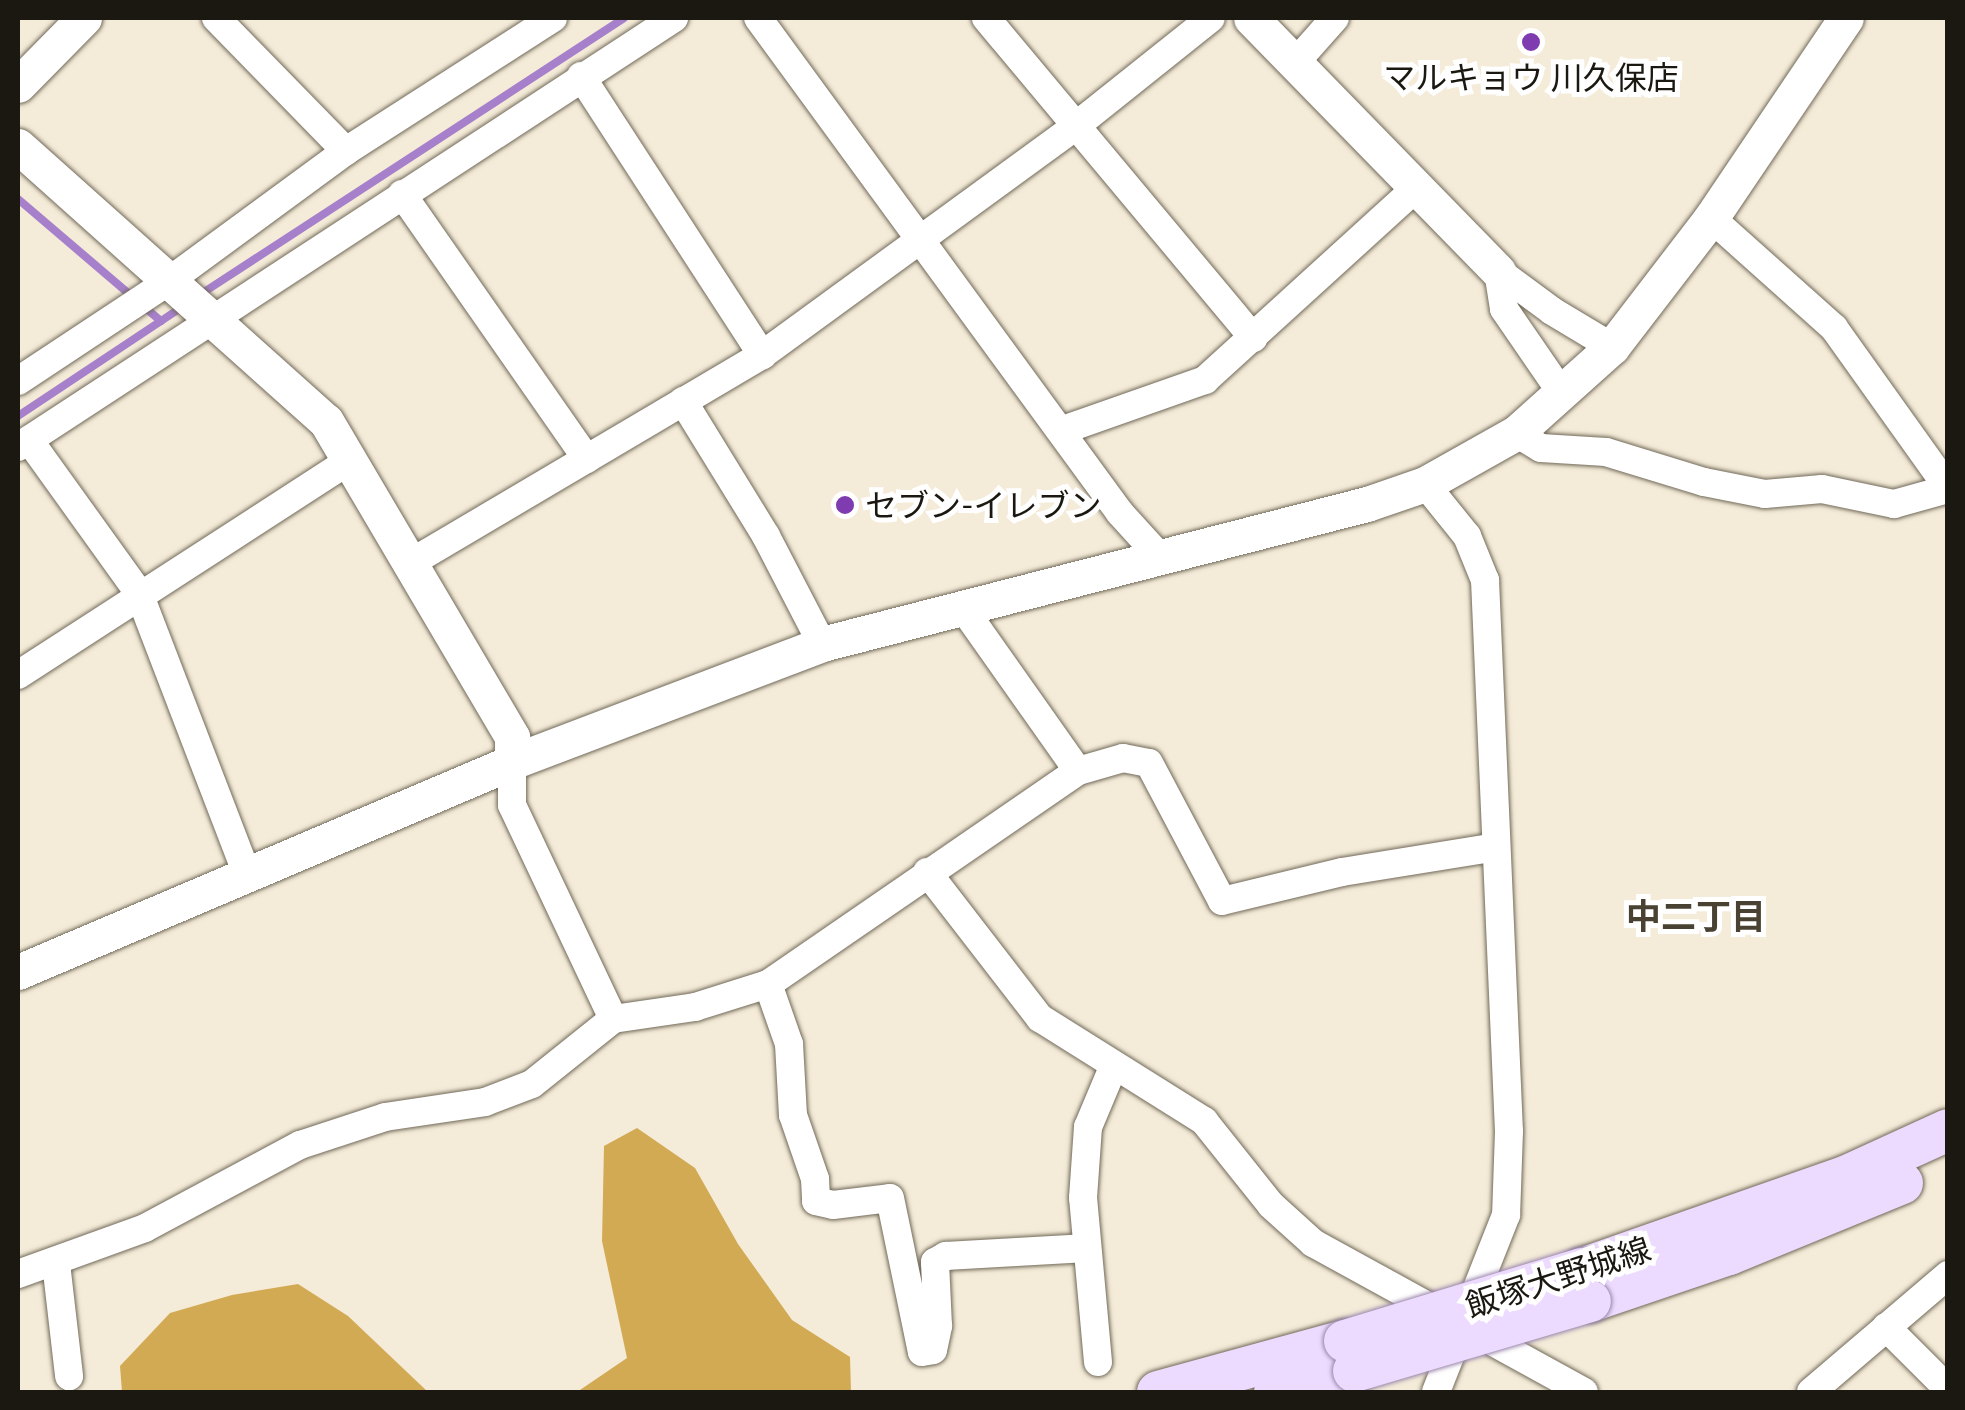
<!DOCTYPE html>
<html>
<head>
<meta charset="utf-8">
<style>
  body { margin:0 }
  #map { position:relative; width:1965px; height:1410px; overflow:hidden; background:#f4ebd8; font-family:"IBM Plex Serif","Noto Sans JP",serif }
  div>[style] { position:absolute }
  .forest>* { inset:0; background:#d3aa54 }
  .stream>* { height:8px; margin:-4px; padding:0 4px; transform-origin:4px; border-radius:4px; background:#a680ca }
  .roads { filter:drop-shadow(0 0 2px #716959) drop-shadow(0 0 2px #716959) }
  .minor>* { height:28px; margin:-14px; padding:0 14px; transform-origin:14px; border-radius:14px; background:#fff }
  .tertiary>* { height:35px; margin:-17.5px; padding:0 17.5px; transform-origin:17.5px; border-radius:17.5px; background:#fff }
  .primary>* { height:42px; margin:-21px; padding:0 21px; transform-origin:21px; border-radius:21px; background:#ecdbfe }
  .bridges { filter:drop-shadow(0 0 2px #9b87ab) drop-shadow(0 0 2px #9b87ab) }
  .primary-bridge>* { height:42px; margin:-21px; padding:0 21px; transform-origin:21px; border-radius:21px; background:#ecdbfe }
  .dots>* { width:28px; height:28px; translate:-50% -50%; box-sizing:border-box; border:5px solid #fff; border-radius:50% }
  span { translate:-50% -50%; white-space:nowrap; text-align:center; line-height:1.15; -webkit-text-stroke:10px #fff; paint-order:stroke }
  .poi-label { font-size:32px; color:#1b1811 }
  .left { translate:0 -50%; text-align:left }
  .street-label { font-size:32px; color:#1b1811 }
  .neighbourhood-label { font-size:35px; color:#494132; font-weight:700 }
  .frame { position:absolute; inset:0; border:20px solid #1b1811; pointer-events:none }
</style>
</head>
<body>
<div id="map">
  <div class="forest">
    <i style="clip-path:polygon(637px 1128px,695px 1168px,738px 1244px,792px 1320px,850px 1357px,851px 1392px,577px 1392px,627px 1358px,602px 1241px,604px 1146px)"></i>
    <i style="clip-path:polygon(298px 1284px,348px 1316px,428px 1392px,122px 1392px,120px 1366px,170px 1313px,232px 1295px)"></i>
  </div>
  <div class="stream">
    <i style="left:18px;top:199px;width:188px;rotate:40.5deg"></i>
    <i style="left:201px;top:294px;width:505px;rotate:-33.12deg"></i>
    <i style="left:18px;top:416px;width:201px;rotate:-33.6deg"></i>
  </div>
  <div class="roads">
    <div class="minor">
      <i style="left:216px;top:18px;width:186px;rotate:45.7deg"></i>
      <i style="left:758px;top:18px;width:613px;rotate:53.82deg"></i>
      <i style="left:1120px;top:513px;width:61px;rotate:47.7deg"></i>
      <i style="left:986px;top:18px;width:417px;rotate:50.1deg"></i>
      <i style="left:1295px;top:63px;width:60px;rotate:-48.4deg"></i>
      <i style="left:581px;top:76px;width:333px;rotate:57deg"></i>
      <i style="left:402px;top:194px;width:323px;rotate:55.1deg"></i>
      <i style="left:1711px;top:218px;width:165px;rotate:41.8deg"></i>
      <i style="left:1834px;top:328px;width:196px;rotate:54.5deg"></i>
      <i style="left:1498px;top:271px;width:38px;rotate:81deg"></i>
      <i style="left:1504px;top:309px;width:104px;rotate:55.5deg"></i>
      <i style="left:1498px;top:271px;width:67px;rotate:36.5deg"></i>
      <i style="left:1552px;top:311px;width:70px;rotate:31deg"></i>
      <i style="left:18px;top:381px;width:181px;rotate:-33.5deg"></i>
      <i style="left:169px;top:281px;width:220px;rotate:-36.3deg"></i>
      <i style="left:346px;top:151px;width:246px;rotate:-32.7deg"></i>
      <i style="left:683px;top:401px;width:158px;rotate:58.4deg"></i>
      <i style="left:766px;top:536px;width:122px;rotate:62.6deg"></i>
      <i style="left:1063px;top:430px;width:151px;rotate:-19.4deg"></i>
      <i style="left:1205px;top:380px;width:284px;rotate:-42.3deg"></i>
      <i style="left:1516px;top:433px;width:29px;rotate:31deg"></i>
      <i style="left:1541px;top:448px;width:65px;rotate:3.5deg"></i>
      <i style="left:1606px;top:452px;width:102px;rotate:17deg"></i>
      <i style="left:1704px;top:482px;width:62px;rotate:11.1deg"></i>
      <i style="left:1765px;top:494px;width:57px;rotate:-5deg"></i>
      <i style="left:1822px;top:489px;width:74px;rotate:11.8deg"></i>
      <i style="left:1894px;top:504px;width:56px;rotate:-15.5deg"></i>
      <i style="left:29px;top:440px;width:188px;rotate:54.3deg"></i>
      <i style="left:139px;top:593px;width:299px;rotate:69deg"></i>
      <i style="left:18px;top:447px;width:784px;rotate:-33.18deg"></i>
      <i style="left:1425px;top:484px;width:67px;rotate:51.1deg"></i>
      <i style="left:1467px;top:536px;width:48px;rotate:67.8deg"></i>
      <i style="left:1485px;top:580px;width:552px;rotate:87.51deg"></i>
      <i style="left:1509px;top:1131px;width:84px;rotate:92deg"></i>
      <i style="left:1506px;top:1215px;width:190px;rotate:111.6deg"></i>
      <i style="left:412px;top:562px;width:407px;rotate:-30.6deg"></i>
      <i style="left:762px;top:355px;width:390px;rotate:-36.1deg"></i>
      <i style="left:1077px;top:125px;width:171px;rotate:-38.6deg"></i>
      <i style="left:963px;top:608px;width:199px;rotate:54.8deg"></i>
      <i style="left:18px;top:675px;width:398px;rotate:-32.9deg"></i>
      <i style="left:512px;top:762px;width:43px;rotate:90deg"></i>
      <i style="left:512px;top:805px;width:237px;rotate:64.7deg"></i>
      <i style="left:927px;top:872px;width:185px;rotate:52.3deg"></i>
      <i style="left:1040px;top:1018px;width:194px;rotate:32.1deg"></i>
      <i style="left:1204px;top:1121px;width:107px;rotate:51.4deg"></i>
      <i style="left:1271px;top:1205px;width:57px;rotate:42.1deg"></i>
      <i style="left:1313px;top:1243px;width:309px;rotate:28.8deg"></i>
      <i style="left:768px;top:984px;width:64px;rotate:70.7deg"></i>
      <i style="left:789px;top:1044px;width:71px;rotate:86.8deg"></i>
      <i style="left:793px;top:1115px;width:68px;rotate:71deg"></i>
      <i style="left:815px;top:1179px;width:22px;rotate:87deg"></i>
      <i style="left:816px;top:1201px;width:17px;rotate:13deg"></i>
      <i style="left:833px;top:1205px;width:57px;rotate:-7deg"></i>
      <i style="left:890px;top:1198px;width:157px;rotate:78.3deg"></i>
      <i style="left:922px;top:1352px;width:11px;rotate:-10deg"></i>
      <i style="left:933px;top:1350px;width:25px;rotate:-78deg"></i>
      <i style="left:938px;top:1326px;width:64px;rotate:-92.7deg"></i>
      <i style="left:935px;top:1262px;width:13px;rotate:-29deg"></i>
      <i style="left:946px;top:1256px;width:141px;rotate:-3.2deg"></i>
      <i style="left:56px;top:1263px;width:114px;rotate:83.4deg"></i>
      <i style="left:18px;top:1274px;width:135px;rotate:-19.9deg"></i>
      <i style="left:145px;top:1228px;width:176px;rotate:-28.2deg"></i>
      <i style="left:300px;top:1145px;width:89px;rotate:-18.2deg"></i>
      <i style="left:385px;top:1117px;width:101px;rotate:-8.5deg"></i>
      <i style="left:485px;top:1102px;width:50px;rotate:-21deg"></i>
      <i style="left:532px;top:1084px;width:104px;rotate:-38.7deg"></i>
      <i style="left:613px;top:1019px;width:83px;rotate:-8.3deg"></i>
      <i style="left:695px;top:1007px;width:77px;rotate:-17.5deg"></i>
      <i style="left:768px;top:984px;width:376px;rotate:-34.5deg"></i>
      <i style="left:1078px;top:771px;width:47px;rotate:-16.1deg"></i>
      <i style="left:1123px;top:758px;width:26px;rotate:11deg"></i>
      <i style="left:1149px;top:763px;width:156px;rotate:62.1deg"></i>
      <i style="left:1222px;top:901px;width:123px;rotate:-13.6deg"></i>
      <i style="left:1342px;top:872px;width:156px;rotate:-9.2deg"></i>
      <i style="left:1886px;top:1327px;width:88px;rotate:45deg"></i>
      <i style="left:1098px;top:1362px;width:165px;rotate:-95.2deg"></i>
      <i style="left:1083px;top:1198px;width:71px;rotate:-86deg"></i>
      <i style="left:1088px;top:1127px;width:67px;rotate:-67.2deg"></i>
      <i style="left:1811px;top:1392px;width:180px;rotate:-40.5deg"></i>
    </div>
    <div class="tertiary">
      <i style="left:1251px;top:18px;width:354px;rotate:45.7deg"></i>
      <i style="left:18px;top:85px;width:94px;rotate:-45.4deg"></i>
      <i style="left:18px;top:146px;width:413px;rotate:41.8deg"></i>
      <i style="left:326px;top:421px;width:367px;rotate:59.5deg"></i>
      <i style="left:512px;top:737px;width:25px;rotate:90deg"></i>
      <i style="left:18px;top:972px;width:537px;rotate:-23.03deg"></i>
      <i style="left:512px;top:762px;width:332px;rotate:-20.8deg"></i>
      <i style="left:822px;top:644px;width:563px;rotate:-14.41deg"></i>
      <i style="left:1367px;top:504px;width:61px;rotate:-19deg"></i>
      <i style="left:1425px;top:484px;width:104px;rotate:-29.3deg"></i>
      <i style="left:1516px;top:433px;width:129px;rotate:-41.9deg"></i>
      <i style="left:1612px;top:347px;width:163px;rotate:-52.5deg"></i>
      <i style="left:1711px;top:218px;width:241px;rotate:-56deg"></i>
    </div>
    <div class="primary">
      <i style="left:1582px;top:1269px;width:279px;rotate:-19.3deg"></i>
      <i style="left:1845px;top:1177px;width:113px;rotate:-24.5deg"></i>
      <i style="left:1590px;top:1301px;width:147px;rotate:-18.7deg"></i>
      <i style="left:1729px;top:1254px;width:187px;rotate:-22.3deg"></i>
      <i style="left:1158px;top:1392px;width:194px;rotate:-15.3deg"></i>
      <i style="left:1275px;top:1392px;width:82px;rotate:-14.9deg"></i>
    </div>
  </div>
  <div class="bridges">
    <div class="primary-bridge">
      <i style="left:1345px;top:1341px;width:248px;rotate:-16.9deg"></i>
      <i style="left:1354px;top:1371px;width:246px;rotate:-16.5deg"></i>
    </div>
  </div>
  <div class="dots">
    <i style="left:1531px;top:42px;background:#7f3cb0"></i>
    <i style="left:845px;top:505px;background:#7f3cb0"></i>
  </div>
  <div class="poi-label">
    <span style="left:1531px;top:77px">マルキョウ 川久保店</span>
    <span class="left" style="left:865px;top:505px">セブン-イレブン</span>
  </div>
  <div class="street-label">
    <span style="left:1558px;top:1277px;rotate:-18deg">飯塚大野城線</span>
  </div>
  <div class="neighbourhood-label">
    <span style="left:1696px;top:916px">中二丁目</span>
  </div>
  <div class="frame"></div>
</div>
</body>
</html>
